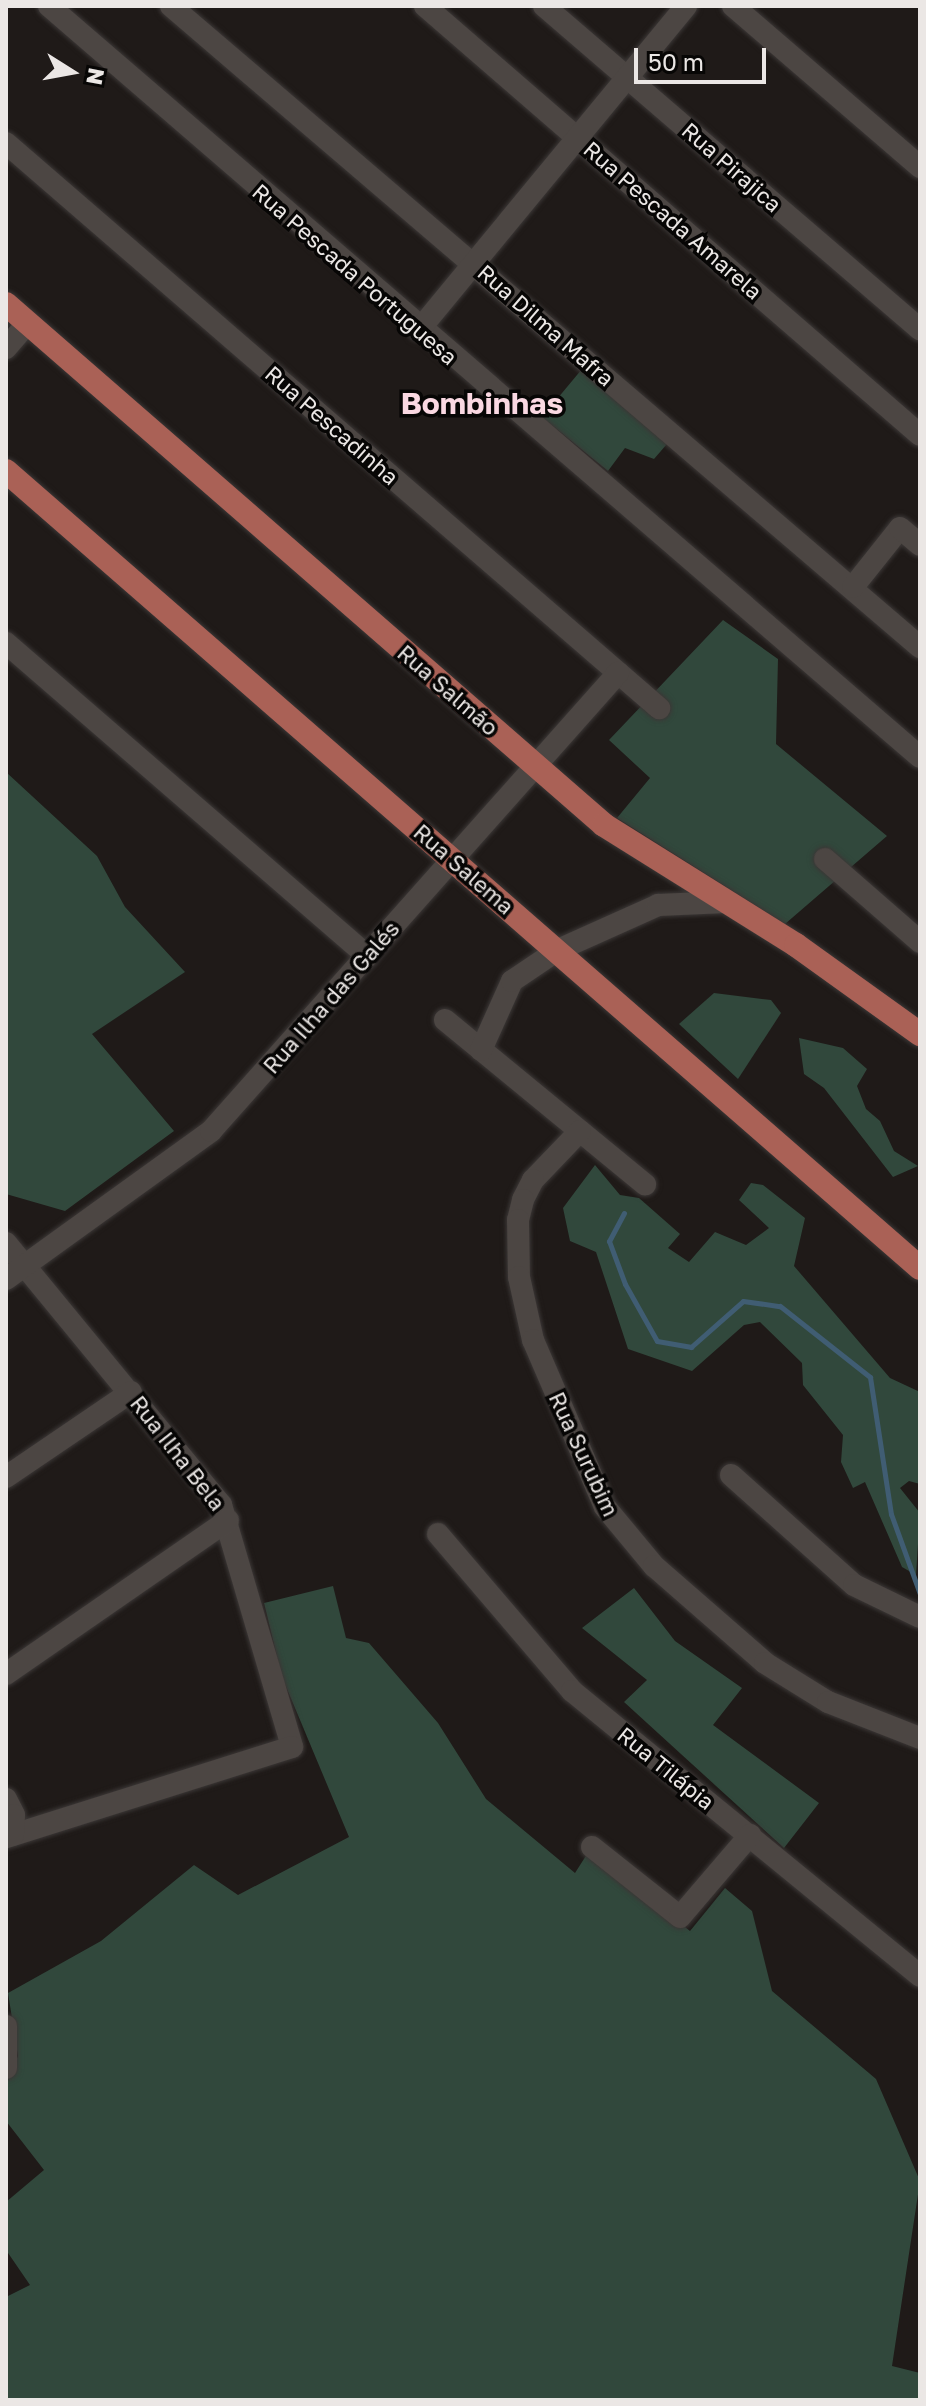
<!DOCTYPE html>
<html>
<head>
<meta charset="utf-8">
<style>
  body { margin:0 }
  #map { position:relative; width:926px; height:2406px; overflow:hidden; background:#1f1a18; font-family:"Golos Text",sans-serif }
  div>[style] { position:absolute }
  .green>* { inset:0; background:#31483c }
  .stream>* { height:5px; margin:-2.5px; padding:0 2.5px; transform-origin:2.5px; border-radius:2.5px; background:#405d73 }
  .roads { filter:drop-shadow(0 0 2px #3b3736) drop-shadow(0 0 2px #3b3736) }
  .minor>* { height:22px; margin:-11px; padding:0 11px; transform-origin:11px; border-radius:11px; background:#4c4643 }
  .major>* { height:24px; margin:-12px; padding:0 12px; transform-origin:12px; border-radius:12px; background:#aa6156 }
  span { translate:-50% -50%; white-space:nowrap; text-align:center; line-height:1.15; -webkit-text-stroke:7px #070605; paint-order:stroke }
  .street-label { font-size:22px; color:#ebe7e5 }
  .district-label { font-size:30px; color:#fad8e2; font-weight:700 }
  .frame { position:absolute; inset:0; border:8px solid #ebe7e5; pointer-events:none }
  .north { position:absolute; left:32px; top:32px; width:80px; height:80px; -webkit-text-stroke:6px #070605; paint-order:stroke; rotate:101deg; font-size:22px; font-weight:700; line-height:32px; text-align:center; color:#ebe7e5 }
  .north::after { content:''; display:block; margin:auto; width:28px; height:36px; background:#ebe7e5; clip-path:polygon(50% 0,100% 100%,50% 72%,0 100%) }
  .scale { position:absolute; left:634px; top:48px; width:132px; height:36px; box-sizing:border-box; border:4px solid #ebe7e5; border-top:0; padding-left:10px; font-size:24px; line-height:28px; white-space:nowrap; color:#ebe7e5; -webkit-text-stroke:6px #070605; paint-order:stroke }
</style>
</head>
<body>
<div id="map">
  <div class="green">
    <i style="clip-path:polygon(582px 369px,667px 444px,654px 459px,625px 448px,608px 471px,542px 417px)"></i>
    <i style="clip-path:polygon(723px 620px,778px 659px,776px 744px,887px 836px,785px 924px,617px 818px,650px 778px,609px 740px)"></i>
    <i style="clip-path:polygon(6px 772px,97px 856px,125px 907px,185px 972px,92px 1034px,174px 1131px,65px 1211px,6px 1194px)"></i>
    <i style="clip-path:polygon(714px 993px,771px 1000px,781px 1013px,738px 1079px,679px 1024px)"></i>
    <i style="clip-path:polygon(799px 1038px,843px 1048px,867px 1069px,857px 1086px,866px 1109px,880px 1121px,894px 1151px,918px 1166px,893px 1177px,824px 1088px,804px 1074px)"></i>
    <i style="clip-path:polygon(595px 1165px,620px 1195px,639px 1198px,680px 1234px,668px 1248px,689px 1262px,715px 1232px,746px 1245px,769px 1228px,739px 1200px,751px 1183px,763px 1185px,805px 1218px,794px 1266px,890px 1378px,920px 1392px,920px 1484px,909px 1481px,900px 1488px,920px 1513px,916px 1575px,902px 1567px,865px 1482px,853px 1488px,841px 1462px,843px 1435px,803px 1385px,802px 1363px,760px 1322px,744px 1325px,692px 1371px,628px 1349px,596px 1252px,570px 1241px,563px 1208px)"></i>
    <i style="clip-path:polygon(333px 1586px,346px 1638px,369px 1643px,438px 1723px,486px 1799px,575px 1873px,589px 1851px,690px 1931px,725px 1888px,752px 1911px,772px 1991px,876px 2079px,920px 2181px,892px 2366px,920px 2373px,920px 2400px,6px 2400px,6px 2297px,30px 2285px,6px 2250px,6px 2202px,44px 2170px,6px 2121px,6px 2085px,18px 2056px,8px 1993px,101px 1941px,194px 1865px,238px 1895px,349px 1837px,282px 1677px,264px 1603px)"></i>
    <i style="clip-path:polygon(634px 1588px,675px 1641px,742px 1688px,713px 1725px,819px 1803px,784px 1848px,624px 1702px,647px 1680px,582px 1628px)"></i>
  </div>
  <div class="stream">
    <i style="left:624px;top:1213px;width:32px;rotate:118deg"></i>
    <i style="left:609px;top:1241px;width:46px;rotate:69.6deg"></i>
    <i style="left:625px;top:1284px;width:65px;rotate:60.7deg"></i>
    <i style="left:657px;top:1341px;width:35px;rotate:10deg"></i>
    <i style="left:691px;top:1347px;width:69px;rotate:-41.5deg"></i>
    <i style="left:743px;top:1301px;width:37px;rotate:8deg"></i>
    <i style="left:780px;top:1306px;width:115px;rotate:38.3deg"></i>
    <i style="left:870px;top:1377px;width:139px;rotate:81.3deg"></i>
    <i style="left:891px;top:1514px;width:85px;rotate:70.1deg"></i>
  </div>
  <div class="roads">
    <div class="minor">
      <i style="left:49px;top:6px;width:1150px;rotate:40.77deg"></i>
      <i style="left:171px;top:6px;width:986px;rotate:40.56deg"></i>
      <i style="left:425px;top:6px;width:655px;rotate:40.91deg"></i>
      <i style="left:544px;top:6px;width:496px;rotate:40.7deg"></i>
      <i style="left:733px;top:6px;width:247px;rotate:40.7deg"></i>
      <i style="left:6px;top:143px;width:864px;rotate:40.87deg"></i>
      <i style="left:419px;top:330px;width:420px;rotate:-50.5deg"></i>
      <i style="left:6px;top:348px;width:33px;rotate:-49deg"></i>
      <i style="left:853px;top:587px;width:75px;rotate:-51.5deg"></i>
      <i style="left:900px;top:528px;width:26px;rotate:40deg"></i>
      <i style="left:6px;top:643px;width:478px;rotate:40.9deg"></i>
      <i style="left:825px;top:859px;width:126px;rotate:41.1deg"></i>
      <i style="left:445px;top:1020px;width:259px;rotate:39.4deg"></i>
      <i style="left:481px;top:1050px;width:76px;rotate:-65.8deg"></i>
      <i style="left:512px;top:981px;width:55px;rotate:-34deg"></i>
      <i style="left:558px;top:950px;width:110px;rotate:-24.2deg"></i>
      <i style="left:658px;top:905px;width:68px;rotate:-2.5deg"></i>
      <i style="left:580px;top:1131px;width:68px;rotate:133.8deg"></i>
      <i style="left:533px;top:1180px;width:22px;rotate:117deg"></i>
      <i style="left:523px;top:1200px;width:21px;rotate:104deg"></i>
      <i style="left:518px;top:1220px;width:57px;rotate:89deg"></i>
      <i style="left:519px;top:1277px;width:65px;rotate:77.5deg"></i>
      <i style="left:533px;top:1340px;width:182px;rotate:66.7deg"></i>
      <i style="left:605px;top:1507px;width:77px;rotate:50.3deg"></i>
      <i style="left:654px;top:1566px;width:147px;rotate:41.1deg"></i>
      <i style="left:765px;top:1663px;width:74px;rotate:31.8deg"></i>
      <i style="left:828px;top:1702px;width:99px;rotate:21.4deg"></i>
      <i style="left:6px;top:1243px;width:339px;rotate:50.6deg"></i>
      <i style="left:221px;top:1505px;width:252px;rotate:73.6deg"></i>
      <i style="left:292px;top:1747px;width:300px;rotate:162.5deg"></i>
      <i style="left:6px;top:1279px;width:253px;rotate:-35.8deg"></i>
      <i style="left:211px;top:1131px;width:613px;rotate:-48.37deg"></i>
      <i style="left:731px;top:1475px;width:165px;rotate:41.8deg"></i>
      <i style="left:854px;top:1585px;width:73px;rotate:25.9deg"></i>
      <i style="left:6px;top:1477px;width:151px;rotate:-34.2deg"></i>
      <i style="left:438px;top:1534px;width:206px;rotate:49.5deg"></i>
      <i style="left:572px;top:1691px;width:450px;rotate:39.3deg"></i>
      <i style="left:6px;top:1674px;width:270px;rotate:-34.7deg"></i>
      <i style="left:6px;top:1799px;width:18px;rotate:63deg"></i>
      <i style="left:14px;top:1815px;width:20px;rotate:93deg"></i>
      <i style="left:592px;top:1847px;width:112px;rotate:38.5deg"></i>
      <i style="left:680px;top:1917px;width:108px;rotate:-49.5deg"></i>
      <i style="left:6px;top:2026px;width:42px;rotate:90deg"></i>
    </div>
    <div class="major">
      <i style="left:6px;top:304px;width:793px;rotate:41.06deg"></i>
      <i style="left:604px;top:825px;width:226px;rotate:32deg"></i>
      <i style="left:796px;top:945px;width:153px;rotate:35.7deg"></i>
      <i style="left:6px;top:471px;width:1213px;rotate:41.09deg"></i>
    </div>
  </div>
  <div class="street-label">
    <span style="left:732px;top:167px;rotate:41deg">Rua Pirajica</span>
    <span style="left:673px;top:220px;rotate:41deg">Rua Pescada Amarela</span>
    <span style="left:355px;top:274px;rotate:41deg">Rua Pescada Portuguesa</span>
    <span style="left:546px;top:325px;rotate:41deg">Rua Dilma Mafra</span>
    <span style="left:332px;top:425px;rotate:41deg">Rua Pescadinha</span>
    <span style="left:448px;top:690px;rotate:41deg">Rua Salmão</span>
    <span style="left:464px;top:869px;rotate:41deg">Rua Salema</span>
    <span style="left:331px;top:997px;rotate:-49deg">Rua Ilha das Galés</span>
    <span style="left:178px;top:1453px;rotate:52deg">Rua Ilha Bela</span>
    <span style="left:584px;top:1454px;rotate:65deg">Rua Surubim</span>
    <span style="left:666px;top:1768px;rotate:39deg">Rua Tilápia</span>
  </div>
  <div class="district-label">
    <span style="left:482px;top:403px">Bombinhas</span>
  </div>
  <div class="frame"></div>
  <div class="north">N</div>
  <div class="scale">50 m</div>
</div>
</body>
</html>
